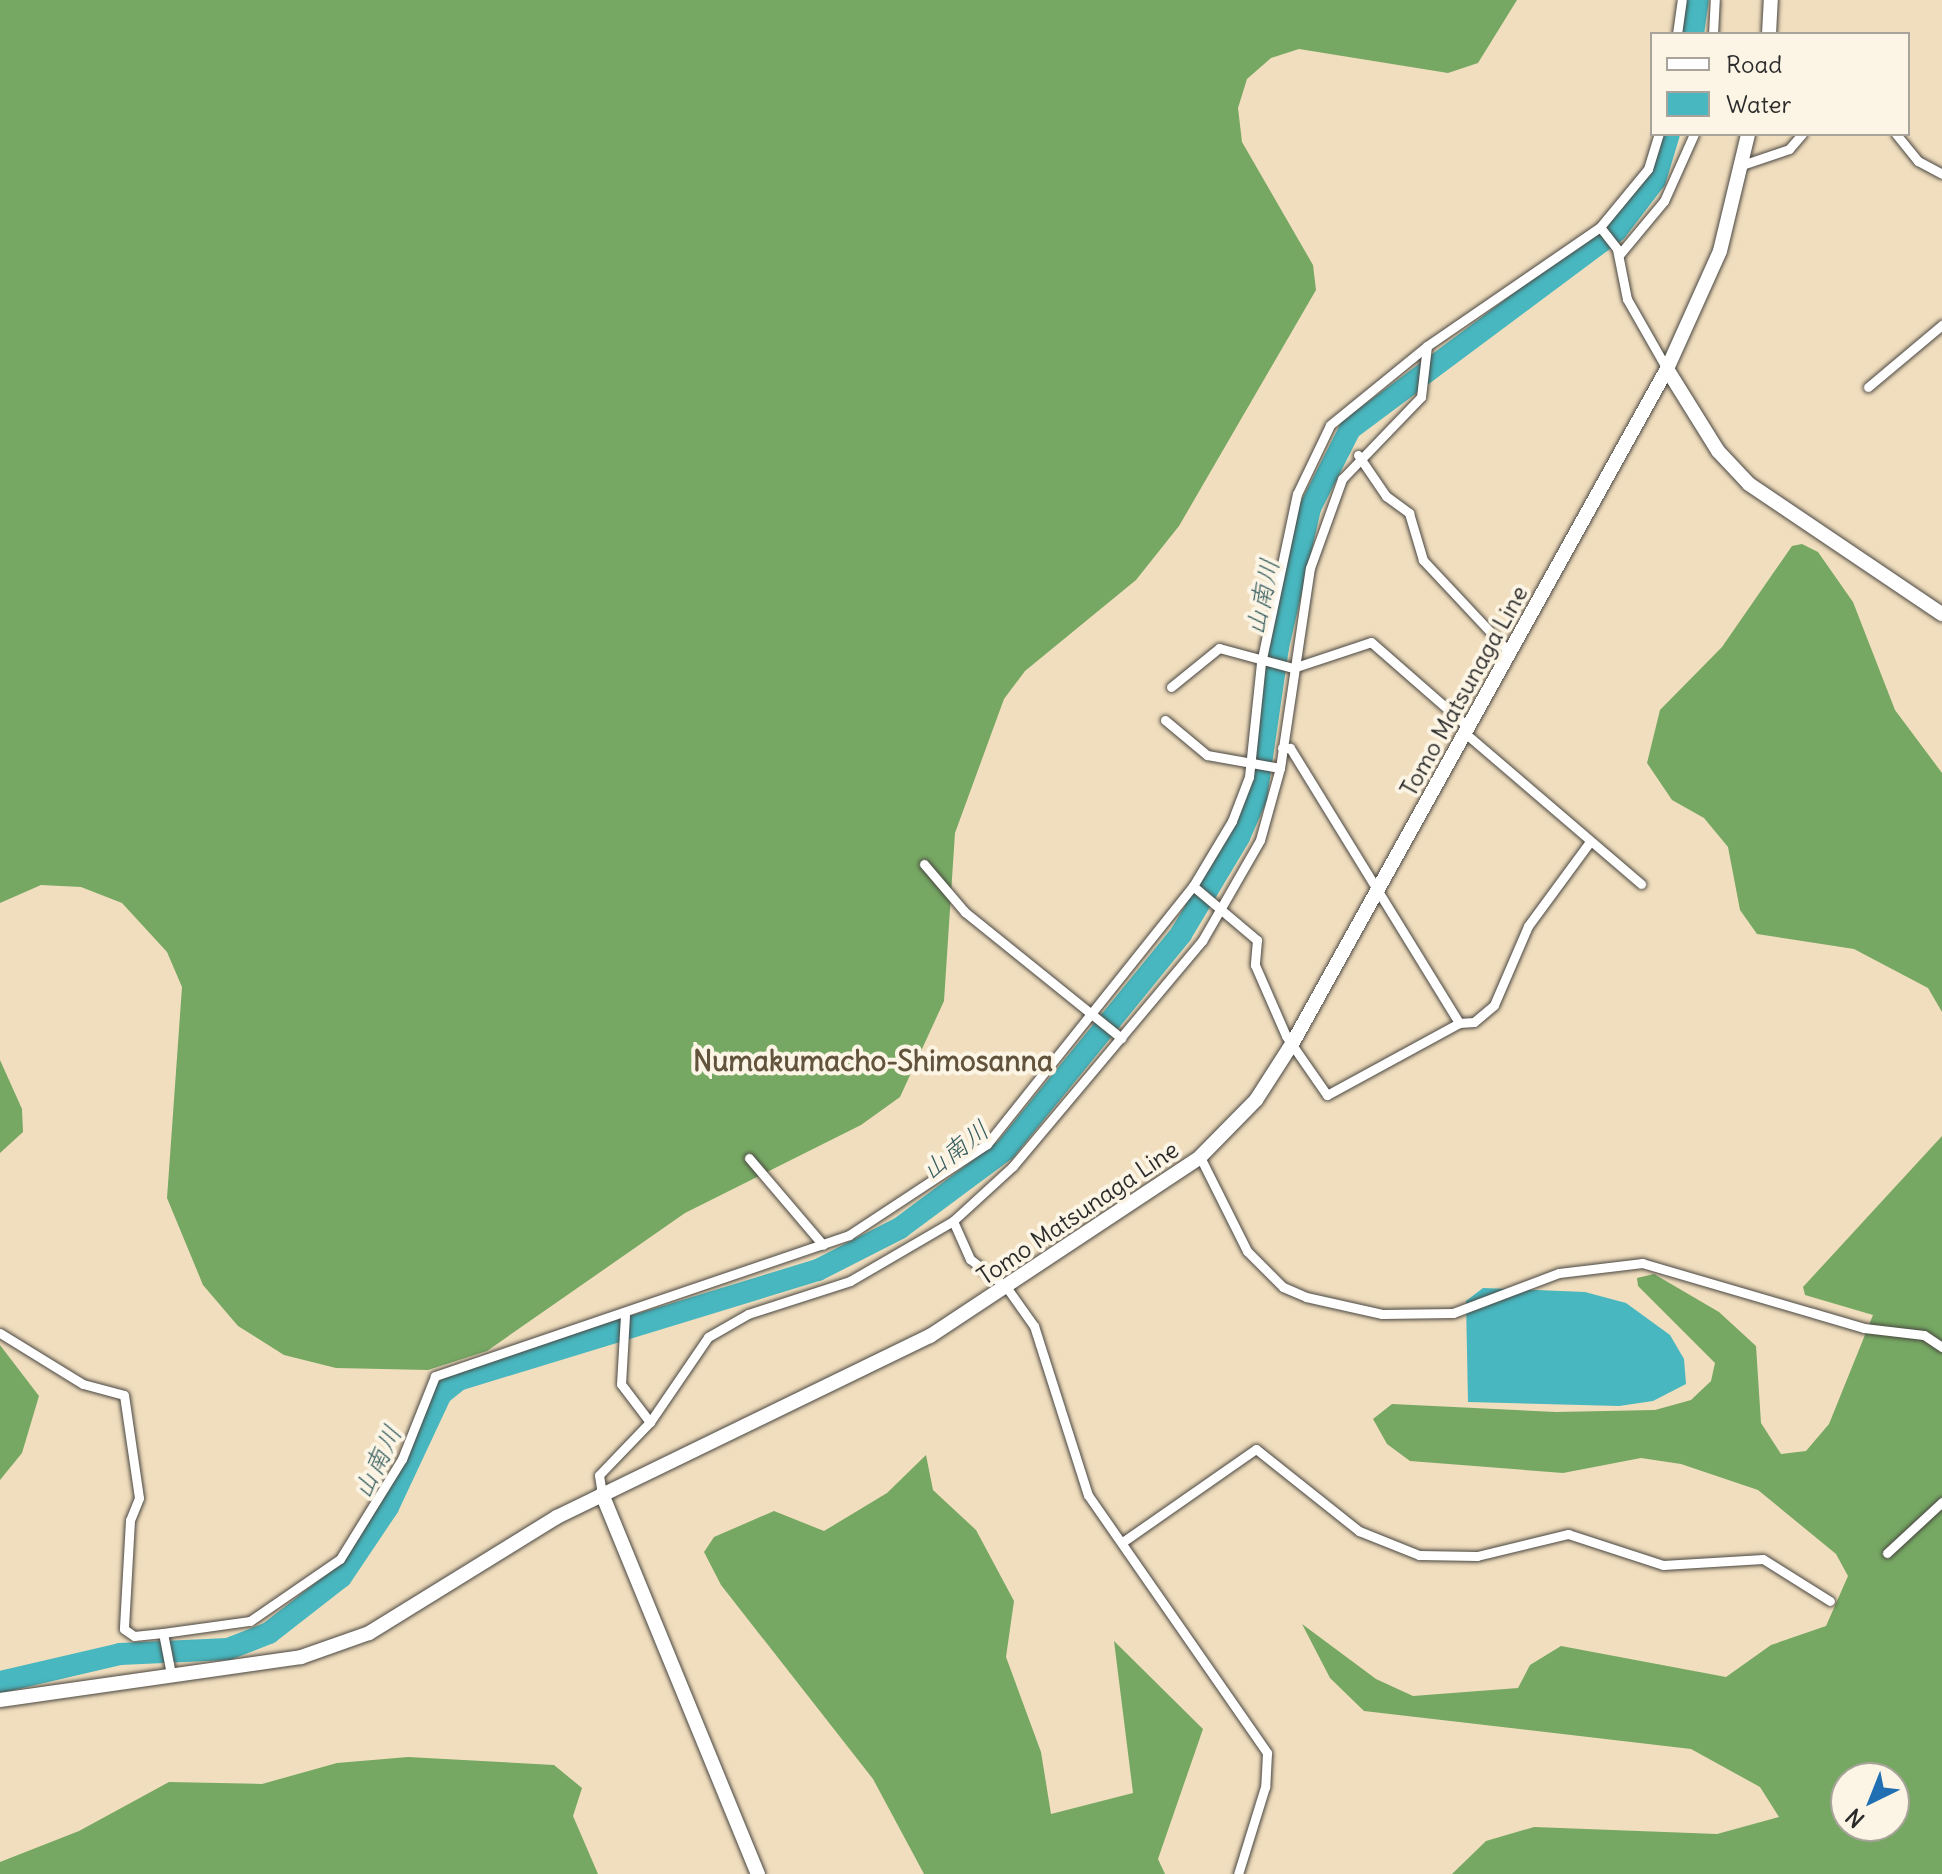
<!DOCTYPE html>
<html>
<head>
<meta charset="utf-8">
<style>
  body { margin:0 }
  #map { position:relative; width:1942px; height:1874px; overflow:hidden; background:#f1debe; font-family:Delius,"Klee One",sans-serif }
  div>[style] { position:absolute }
  .forest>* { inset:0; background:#76a863 }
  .water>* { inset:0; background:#48b7bf }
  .river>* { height:22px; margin:-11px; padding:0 11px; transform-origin:11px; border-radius:11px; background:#48b7bf }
  .roads { filter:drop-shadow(0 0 2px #494641) drop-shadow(0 0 2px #494641) }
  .street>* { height:9px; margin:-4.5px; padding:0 4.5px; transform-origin:4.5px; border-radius:4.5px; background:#fff }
  .secondary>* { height:14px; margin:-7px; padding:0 7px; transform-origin:7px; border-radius:7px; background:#fff }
  .primary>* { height:14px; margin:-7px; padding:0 7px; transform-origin:7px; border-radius:7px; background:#fff }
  span { translate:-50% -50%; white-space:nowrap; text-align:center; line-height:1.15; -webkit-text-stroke:8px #fcf5e5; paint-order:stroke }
  .street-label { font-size:24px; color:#2b2b2b }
  .water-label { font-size:26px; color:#355c5f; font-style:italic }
  .quarter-label { font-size:28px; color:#62533d; font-weight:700 }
  .legend { position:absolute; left:1650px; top:32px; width:260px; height:104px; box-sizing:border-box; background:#fcf5e5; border:2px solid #a8a49b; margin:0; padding:10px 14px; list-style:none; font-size:24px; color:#2b2b2b }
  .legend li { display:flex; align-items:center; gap:16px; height:40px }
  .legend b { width:40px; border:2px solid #a8a49b }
  .north { position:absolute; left:1830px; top:1762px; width:80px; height:80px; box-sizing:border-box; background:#fcf5e5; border:2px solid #a8a49b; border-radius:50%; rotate:223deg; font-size:22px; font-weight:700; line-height:32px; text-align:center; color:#2b2b2b }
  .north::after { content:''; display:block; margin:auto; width:28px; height:36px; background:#1f6fb2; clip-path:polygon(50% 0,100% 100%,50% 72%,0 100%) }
</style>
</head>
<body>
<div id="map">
  <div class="forest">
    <i style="clip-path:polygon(0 0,1517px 0,1478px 63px,1448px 73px,1299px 49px,1271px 58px,1247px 79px,1238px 108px,1242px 142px,1313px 265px,1316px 290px,1179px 526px,1136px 580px,1025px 671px,1004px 699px,955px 833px,944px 1001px,900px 1097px,861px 1125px,685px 1213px,487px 1351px,428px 1370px,336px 1368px,284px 1355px,238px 1326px,203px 1285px,167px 1198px,182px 987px,167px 952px,122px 903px,81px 887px,41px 885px,0 903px)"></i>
    <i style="clip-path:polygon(1802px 544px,1818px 552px,1853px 602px,1895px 710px,1942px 773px,1942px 1012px,1928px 988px,1854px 949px,1757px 934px,1740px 910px,1728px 847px,1704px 818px,1672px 800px,1647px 763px,1660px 710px,1722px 647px,1792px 546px)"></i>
    <i style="clip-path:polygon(0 1060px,22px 1109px,23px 1132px,0 1153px)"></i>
    <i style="clip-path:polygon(evenodd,1942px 1136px,1942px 1874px,1452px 1874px,1486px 1841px,1534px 1827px,1717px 1834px,1779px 1817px,1760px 1787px,1691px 1749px,1364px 1711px,1330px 1678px,1302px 1624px,1376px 1679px,1413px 1696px,1518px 1688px,1530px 1665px,1561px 1646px,1726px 1677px,1771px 1645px,1826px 1626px,1848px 1576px,1836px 1554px,1758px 1490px,1681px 1464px,1641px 1458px,1563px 1473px,1410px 1461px,1387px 1444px,1373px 1419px,1392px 1404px,1556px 1412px,1655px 1410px,1691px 1400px,1711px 1381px,1715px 1363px,1638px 1286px,1637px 1278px,1654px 1274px,1719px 1312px,1756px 1346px,1761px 1423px,1781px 1454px,1806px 1451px,1829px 1424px,1873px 1315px,1805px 1295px,1803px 1287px,1942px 1136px,1846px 1778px,1894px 1778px,1894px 1826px,1846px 1826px,1846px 1778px)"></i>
    <i style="clip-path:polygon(0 1345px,39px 1396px,22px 1453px,0 1480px)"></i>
    <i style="clip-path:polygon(926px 1455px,933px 1490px,976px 1530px,1014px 1601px,1006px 1657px,1041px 1752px,1051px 1814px,1133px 1793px,1114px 1641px,1203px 1729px,1158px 1859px,1165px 1874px,924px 1874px,873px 1779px,721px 1585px,704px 1552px,714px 1537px,774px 1511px,824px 1531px,887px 1493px)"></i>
    <i style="clip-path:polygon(408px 1757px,554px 1765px,582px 1788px,573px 1816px,598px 1874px,0 1874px,0 1862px,79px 1831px,169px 1782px,262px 1784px,337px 1763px)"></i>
  </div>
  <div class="water">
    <i style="clip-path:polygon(1483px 1288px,1585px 1292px,1626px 1303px,1670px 1335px,1684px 1359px,1686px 1384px,1653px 1401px,1619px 1406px,1468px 1402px,1466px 1301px)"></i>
  </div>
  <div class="river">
    <i style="left:1693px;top:34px;width:34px;rotate:-82deg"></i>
    <i style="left:0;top:1682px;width:123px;rotate:-13.1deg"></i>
    <i style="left:120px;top:1654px;width:108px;rotate:-2.7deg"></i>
    <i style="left:228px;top:1649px;width:44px;rotate:-21.3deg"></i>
    <i style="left:269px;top:1633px;width:91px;rotate:-37.9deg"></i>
    <i style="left:341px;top:1577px;width:84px;rotate:-56.1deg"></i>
    <i style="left:388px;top:1507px;width:125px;rotate:-64.9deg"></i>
    <i style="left:441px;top:1394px;width:22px;rotate:-39deg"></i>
    <i style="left:458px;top:1380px;width:376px;rotate:-17deg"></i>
    <i style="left:818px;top:1270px;width:92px;rotate:-27.1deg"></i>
    <i style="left:900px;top:1228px;width:131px;rotate:-36.6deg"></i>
    <i style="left:1005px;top:1150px;width:279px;rotate:-50.8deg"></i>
    <i style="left:1181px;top:934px;width:113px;rotate:-59.1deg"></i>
    <i style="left:1239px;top:837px;width:43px;rotate:-66.4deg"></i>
    <i style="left:1256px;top:798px;width:153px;rotate:-81.7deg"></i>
    <i style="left:1278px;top:647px;width:143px;rotate:-77deg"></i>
    <i style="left:1310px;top:508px;width:89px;rotate:-63.1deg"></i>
    <i style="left:1350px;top:429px;width:332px;rotate:-36.7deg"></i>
    <i style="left:1616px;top:231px;width:64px;rotate:-52.6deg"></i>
    <i style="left:1655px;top:180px;width:48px;rotate:-73.1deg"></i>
  </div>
  <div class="roads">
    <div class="street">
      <i style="left:1677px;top:34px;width:34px;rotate:-82deg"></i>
      <i style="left:1713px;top:34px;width:34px;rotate:-87deg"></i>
      <i style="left:1896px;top:134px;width:35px;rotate:51deg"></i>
      <i style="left:1918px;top:161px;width:27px;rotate:28deg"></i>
      <i style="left:1742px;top:165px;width:50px;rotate:-18.8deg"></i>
      <i style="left:1789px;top:149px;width:20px;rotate:-49deg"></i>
      <i style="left:1600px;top:227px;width:28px;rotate:52deg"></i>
      <i style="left:1617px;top:249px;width:51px;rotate:78.7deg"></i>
      <i style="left:1627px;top:299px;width:81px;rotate:60.3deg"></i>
      <i style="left:1619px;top:255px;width:70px;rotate:-50.2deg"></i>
      <i style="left:1664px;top:201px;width:73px;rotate:-65.9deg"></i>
      <i style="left:1868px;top:387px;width:97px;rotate:-40deg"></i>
      <i style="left:1358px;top:455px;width:50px;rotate:55.7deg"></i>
      <i style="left:1386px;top:496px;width:29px;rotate:36deg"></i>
      <i style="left:1409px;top:513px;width:49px;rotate:73.4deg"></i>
      <i style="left:1423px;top:560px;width:127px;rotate:46.9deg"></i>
      <i style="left:1171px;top:687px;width:62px;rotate:-39.1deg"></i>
      <i style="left:1219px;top:648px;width:77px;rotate:15.1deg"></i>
      <i style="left:1293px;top:668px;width:82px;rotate:-18.4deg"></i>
      <i style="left:1371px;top:642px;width:129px;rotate:41.2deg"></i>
      <i style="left:1165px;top:720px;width:55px;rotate:39.8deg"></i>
      <i style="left:1207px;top:755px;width:74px;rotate:10.1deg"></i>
      <i style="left:1465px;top:733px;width:232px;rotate:40.6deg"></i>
      <i style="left:1282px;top:748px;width:8px"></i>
      <i style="left:1290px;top:748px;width:323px;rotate:58.4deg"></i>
      <i style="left:924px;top:864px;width:63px;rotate:49.5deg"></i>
      <i style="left:965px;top:912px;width:201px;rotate:38.9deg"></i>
      <i style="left:1193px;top:886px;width:84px;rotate:40.2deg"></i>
      <i style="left:1257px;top:940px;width:25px;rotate:95deg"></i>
      <i style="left:1255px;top:965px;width:77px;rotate:66.4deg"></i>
      <i style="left:1286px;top:1036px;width:72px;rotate:55.2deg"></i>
      <i style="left:1327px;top:1095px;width:150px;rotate:-28.6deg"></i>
      <i style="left:1459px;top:1023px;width:15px;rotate:-4deg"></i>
      <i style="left:1474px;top:1022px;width:26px;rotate:-40deg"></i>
      <i style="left:1494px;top:1005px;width:86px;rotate:-66.7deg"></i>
      <i style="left:1528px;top:926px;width:103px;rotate:-53.7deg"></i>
      <i style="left:1200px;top:1157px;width:105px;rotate:63.4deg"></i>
      <i style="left:1247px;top:1251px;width:51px;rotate:45deg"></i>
      <i style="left:1283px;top:1287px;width:25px;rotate:23deg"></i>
      <i style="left:1306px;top:1297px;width:78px;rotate:12.6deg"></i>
      <i style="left:1382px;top:1314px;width:71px;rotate:-0.8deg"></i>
      <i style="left:1453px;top:1313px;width:113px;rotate:-20.7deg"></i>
      <i style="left:1559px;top:1273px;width:84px;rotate:-6.9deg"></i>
      <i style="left:1642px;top:1263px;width:231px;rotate:16.3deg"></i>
      <i style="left:1864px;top:1328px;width:60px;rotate:6.7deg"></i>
      <i style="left:1924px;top:1335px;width:22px;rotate:34deg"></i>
      <i style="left:749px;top:1158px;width:114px;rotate:49.6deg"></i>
      <i style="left:953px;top:1221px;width:42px;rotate:65.9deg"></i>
      <i style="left:970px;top:1259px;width:47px;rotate:38.1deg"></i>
      <i style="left:1007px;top:1288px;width:47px;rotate:54.6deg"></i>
      <i style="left:1034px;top:1326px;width:177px;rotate:72.3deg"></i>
      <i style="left:1088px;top:1495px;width:314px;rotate:55.2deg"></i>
      <i style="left:1267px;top:1753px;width:34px;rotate:93deg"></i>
      <i style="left:1265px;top:1787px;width:91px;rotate:107.2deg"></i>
      <i style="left:625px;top:1315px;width:69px;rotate:93.3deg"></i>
      <i style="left:621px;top:1384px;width:48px;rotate:52.7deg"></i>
      <i style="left:0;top:1333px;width:97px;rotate:31.6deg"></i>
      <i style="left:83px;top:1384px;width:42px;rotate:15deg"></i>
      <i style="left:124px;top:1395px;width:104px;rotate:81.7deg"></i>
      <i style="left:139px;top:1498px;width:24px;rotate:112deg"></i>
      <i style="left:130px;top:1520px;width:109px;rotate:93.2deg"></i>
      <i style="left:124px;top:1629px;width:12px;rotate:35deg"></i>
      <i style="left:134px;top:1636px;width:29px;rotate:-6deg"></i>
      <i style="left:163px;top:1633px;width:42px;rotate:79deg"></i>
      <i style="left:602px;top:1494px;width:19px;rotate:-99deg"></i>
      <i style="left:599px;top:1475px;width:74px;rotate:-46.1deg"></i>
      <i style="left:650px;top:1422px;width:103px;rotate:-55.7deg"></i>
      <i style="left:708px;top:1337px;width:46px;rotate:-29.9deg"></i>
      <i style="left:748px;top:1314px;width:107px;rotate:-17.9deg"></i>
      <i style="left:850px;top:1281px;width:119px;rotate:-30.2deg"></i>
      <i style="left:953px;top:1221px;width:81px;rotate:-42.5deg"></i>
      <i style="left:1013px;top:1166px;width:294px;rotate:-50deg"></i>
      <i style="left:1202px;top:941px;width:116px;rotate:-60.1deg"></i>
      <i style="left:1260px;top:840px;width:75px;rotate:-74.5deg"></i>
      <i style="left:1280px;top:768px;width:202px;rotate:-81.5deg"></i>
      <i style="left:1310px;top:568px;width:95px;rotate:-70.2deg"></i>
      <i style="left:1342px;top:479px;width:114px;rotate:-46.1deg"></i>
      <i style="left:1421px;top:397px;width:51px;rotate:-83.3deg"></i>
      <i style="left:1427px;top:346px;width:210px;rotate:-34.5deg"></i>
      <i style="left:1600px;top:227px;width:75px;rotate:-50.4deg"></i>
      <i style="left:1648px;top:169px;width:37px;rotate:-73deg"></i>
      <i style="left:1124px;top:1541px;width:161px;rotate:-34.9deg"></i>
      <i style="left:1256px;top:1449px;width:132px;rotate:38.5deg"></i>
      <i style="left:1359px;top:1531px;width:65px;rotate:21.8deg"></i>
      <i style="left:1419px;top:1555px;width:58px;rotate:1deg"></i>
      <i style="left:1477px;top:1556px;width:94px;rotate:-13.6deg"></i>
      <i style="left:1568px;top:1534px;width:100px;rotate:18.1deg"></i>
      <i style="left:1663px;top:1565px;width:100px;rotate:-3.4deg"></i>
      <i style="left:1763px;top:1559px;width:79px;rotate:32.1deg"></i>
      <i style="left:1887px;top:1553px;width:75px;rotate:-42.8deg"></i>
      <i style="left:163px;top:1633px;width:88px;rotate:-7.9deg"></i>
      <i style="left:250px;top:1621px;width:109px;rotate:-34.6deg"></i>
      <i style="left:340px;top:1559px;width:118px;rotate:-58.2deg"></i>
      <i style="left:402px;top:1459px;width:89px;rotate:-68.3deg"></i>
      <i style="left:435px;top:1376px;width:437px;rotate:-18.8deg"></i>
      <i style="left:849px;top:1235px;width:165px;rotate:-33.4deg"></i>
      <i style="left:987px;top:1144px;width:330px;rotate:-51.4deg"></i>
      <i style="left:1193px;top:886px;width:76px;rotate:-59deg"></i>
      <i style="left:1232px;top:821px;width:47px;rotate:-68.9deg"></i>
      <i style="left:1249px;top:777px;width:115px;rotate:-84deg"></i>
      <i style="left:1261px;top:663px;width:173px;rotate:-78deg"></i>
      <i style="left:1297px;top:494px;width:76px;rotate:-64.4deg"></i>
      <i style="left:1330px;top:425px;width:125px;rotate:-39.2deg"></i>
    </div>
    <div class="secondary">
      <i style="left:1667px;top:369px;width:97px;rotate:58.1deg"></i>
      <i style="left:1718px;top:451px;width:45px;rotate:46.8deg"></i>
      <i style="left:1749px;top:484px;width:233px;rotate:34deg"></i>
    </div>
    <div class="primary">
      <i style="left:1769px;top:34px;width:34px;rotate:-87deg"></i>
      <i style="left:602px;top:1494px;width:411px;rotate:67.7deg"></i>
      <i style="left:0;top:1700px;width:304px;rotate:-8.1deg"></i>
      <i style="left:301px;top:1657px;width:72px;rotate:-19.4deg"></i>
      <i style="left:369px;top:1633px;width:221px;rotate:-31.7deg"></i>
      <i style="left:557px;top:1517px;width:415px;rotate:-25.9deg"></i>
      <i style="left:930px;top:1336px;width:324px;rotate:-33.5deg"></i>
      <i style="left:1200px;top:1157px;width:80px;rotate:-45.5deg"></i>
      <i style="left:1256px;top:1100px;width:67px;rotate:-57.3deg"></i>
      <i style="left:1292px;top:1044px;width:772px;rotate:-60.95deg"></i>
      <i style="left:1667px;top:369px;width:129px;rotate:-65.8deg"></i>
      <i style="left:1720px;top:251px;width:120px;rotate:-76.5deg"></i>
    </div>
  </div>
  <div class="street-label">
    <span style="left:1464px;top:691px;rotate:-61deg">Tomo Matsunaga Line</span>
    <span style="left:1078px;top:1213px;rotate:-34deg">Tomo Matsunaga Line</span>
  </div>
  <div class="water-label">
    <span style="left:1262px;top:597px;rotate:-78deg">山南川</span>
    <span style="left:955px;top:1150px;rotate:-38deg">山南川</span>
    <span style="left:377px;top:1462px;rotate:-64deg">山南川</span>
  </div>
  <div class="quarter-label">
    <span style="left:873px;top:1061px">Numakumacho-Shimosanna</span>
  </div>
  <ul class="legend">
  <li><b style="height:10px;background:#fff"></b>Road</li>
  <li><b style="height:22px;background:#48b7bf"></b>Water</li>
  </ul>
  <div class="north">N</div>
</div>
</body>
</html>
